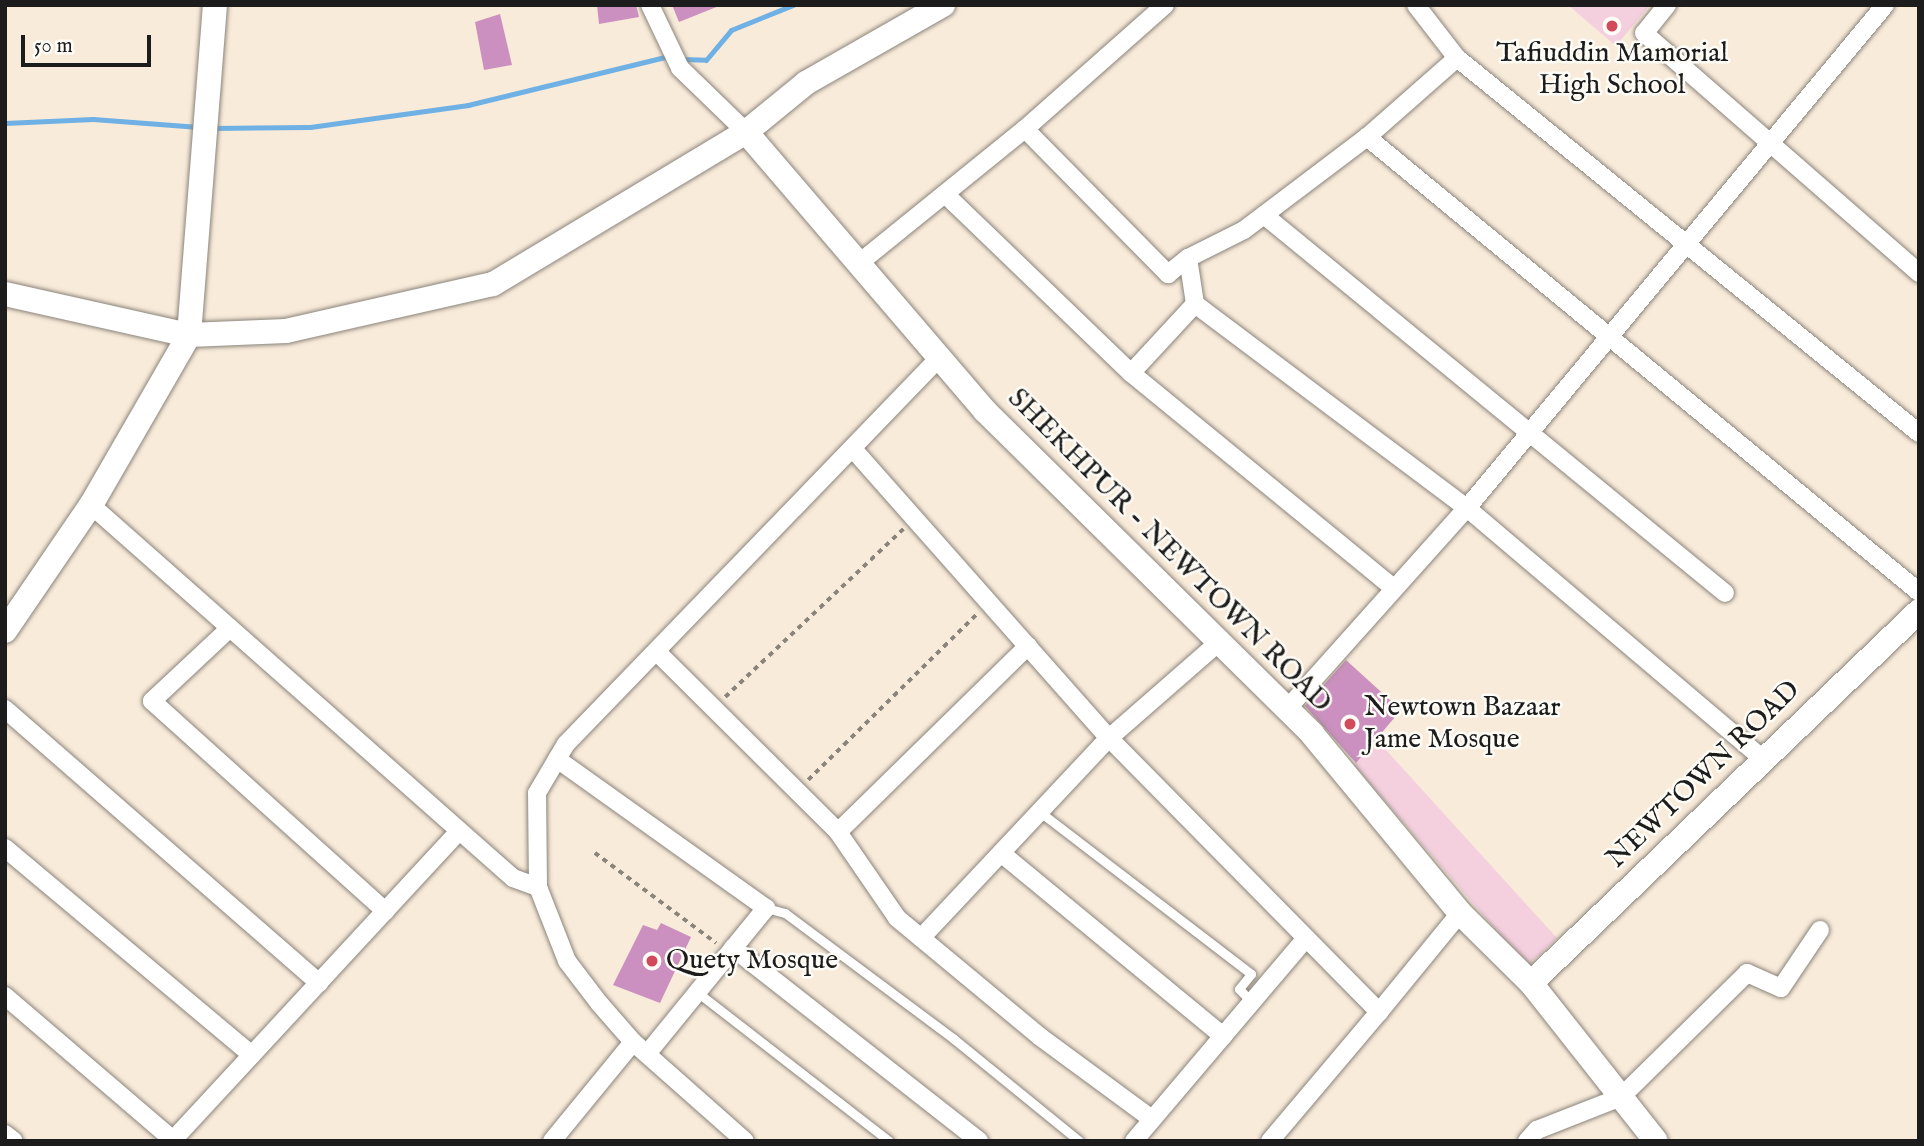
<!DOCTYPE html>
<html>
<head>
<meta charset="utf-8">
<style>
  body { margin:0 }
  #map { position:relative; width:1924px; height:1146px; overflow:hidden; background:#f9ebda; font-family:"IM FELL English",serif }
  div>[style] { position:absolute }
  .built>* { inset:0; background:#f4cfde }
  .stream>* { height:5px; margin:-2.5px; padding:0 2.5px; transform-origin:2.5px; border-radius:2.5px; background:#6fb1e4 }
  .building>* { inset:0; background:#cb90bf }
  .path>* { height:3.5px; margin-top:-1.75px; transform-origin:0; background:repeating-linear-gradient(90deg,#8a847b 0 5px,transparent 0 10px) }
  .roads { filter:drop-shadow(0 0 2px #8a847b) drop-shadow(0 0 2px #8a847b) }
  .lane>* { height:9px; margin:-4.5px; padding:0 4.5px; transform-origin:4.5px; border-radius:4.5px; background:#fff }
  .street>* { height:18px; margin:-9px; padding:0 9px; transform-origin:9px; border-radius:9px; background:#fff }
  .secondary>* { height:24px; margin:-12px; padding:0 12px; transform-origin:12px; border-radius:12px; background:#fff }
  .dots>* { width:19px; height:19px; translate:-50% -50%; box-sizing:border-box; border:4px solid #fdfcf7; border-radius:50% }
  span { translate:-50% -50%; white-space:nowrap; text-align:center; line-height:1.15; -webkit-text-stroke:5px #fdfcf7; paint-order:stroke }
  .poi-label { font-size:28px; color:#1c1c1c }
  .left { translate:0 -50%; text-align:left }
  .street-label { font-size:28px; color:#1c1c1c }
  .frame { position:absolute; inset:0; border:7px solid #1c1c1c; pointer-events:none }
  .scale { position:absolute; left:21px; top:35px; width:130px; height:32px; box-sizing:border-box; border:4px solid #1c1c1c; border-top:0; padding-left:9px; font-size:21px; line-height:24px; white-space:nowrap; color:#1c1c1c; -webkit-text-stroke:5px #fdfcf7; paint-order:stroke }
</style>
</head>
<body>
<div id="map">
  <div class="built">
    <i style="clip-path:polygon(1568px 5px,1650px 5px,1616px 46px)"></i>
    <i style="clip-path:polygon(1376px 739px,1557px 938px,1527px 966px,1354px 765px)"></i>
  </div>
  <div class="stream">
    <i style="left:682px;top:59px;width:24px;rotate:2deg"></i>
    <i style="left:706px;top:60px;width:39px;rotate:-50deg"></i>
    <i style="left:731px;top:30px;width:67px;rotate:-22deg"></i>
    <i style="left:5px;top:123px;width:88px;rotate:-2.6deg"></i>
    <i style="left:93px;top:119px;width:106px;rotate:4.3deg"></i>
    <i style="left:212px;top:128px;width:98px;rotate:-0.6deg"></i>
    <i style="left:310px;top:127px;width:160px;rotate:-7.9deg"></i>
    <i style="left:468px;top:105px;width:207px;rotate:-13.7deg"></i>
  </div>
  <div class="building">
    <i style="clip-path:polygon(597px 5px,636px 5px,639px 17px,599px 24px)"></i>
    <i style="clip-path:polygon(672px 5px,719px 5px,719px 6px,679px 22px)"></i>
    <i style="clip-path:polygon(500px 14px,512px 65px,484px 70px,475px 22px)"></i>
    <i style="clip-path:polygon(1346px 660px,1401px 710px,1356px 763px,1305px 706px)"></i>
    <i style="clip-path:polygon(661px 923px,691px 937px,660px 1003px,613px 985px,643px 925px,657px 930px)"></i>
  </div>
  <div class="path">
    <i style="left:725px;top:697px;width:245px;rotate:-43.3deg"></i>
    <i style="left:808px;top:780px;width:238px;rotate:-44.5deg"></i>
    <i style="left:595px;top:853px;width:151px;rotate:36.6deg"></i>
  </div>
  <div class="roads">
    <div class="lane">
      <i style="left:1040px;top:812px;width:266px;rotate:37.5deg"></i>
      <i style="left:1251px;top:974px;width:19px;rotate:129deg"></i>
      <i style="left:1239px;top:989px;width:18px;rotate:45deg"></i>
      <i style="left:766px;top:908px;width:20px;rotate:15deg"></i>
      <i style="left:785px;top:913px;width:211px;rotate:36.7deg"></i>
      <i style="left:954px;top:1039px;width:161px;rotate:39.2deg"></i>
      <i style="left:697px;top:992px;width:243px;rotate:37.8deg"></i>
    </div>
    <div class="street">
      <i style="left:650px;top:5px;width:70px;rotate:64.5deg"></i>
      <i style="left:680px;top:68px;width:92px;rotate:44.1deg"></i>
      <i style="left:1165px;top:5px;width:187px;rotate:138.5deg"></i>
      <i style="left:1025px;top:129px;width:204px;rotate:45.4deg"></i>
      <i style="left:1168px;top:274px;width:26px;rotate:-39deg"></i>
      <i style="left:1416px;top:5px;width:67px;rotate:52.3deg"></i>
      <i style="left:1457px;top:58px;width:595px;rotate:39.07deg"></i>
      <i style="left:1667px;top:5px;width:36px;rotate:129deg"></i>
      <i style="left:1644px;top:33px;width:365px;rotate:41.1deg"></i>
      <i style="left:1457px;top:58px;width:120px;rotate:138.7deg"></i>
      <i style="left:1367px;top:137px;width:715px;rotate:39.5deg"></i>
      <i style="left:1367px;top:137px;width:154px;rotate:142.9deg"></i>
      <i style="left:1244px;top:230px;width:63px;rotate:153.4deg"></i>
      <i style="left:1188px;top:258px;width:47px;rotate:81.3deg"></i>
      <i style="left:1195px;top:304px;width:94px;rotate:132.8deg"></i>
      <i style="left:1131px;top:373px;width:340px;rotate:39.3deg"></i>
      <i style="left:945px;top:194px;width:258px;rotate:43.9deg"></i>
      <i style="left:1264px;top:215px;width:596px;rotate:39.35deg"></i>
      <i style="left:858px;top:264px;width:215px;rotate:-39deg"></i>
      <i style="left:1195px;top:304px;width:340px;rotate:36.9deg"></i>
      <i style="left:1467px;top:508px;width:390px;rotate:40.3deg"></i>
      <i style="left:853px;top:449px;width:386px;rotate:48.5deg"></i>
      <i style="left:1109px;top:738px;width:145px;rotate:-41.1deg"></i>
      <i style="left:91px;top:505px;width:563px;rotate:41.47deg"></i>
      <i style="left:513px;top:878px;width:27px;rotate:20deg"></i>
      <i style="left:538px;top:887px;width:94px;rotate:-90.6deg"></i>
      <i style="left:537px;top:793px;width:57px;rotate:-59.4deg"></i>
      <i style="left:566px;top:744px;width:537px;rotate:-45.98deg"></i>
      <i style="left:230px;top:628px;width:107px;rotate:136.9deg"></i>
      <i style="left:152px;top:701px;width:314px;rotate:42deg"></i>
      <i style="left:657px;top:652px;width:255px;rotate:44.8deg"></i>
      <i style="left:838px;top:832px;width:104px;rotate:55.5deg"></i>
      <i style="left:897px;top:918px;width:185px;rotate:39.7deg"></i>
      <i style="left:1039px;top:1036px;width:140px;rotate:36.3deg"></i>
      <i style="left:5px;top:709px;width:417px;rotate:41.1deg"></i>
      <i style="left:1287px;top:709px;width:270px;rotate:-48.2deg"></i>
      <i style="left:1467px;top:508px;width:654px;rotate:-50.27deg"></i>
      <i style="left:557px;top:759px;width:257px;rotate:35.5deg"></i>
      <i style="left:766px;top:908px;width:188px;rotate:129.2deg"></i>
      <i style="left:838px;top:832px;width:266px;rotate:-44.4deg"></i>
      <i style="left:5px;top:848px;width:322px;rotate:40deg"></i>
      <i style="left:1001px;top:853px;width:288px;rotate:39.5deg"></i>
      <i style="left:538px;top:887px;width:79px;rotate:68.6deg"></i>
      <i style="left:567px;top:961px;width:53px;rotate:52.7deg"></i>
      <i style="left:599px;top:1003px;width:52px;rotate:48.9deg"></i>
      <i style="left:633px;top:1042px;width:149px;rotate:41.5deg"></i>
      <i style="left:921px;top:938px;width:274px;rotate:-46.8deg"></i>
      <i style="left:1109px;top:738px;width:385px;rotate:45.4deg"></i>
      <i style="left:1379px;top:1012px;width:128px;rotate:-50.7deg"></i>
      <i style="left:733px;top:948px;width:313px;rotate:38.1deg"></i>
      <i style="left:5px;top:996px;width:223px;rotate:40.6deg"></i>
      <i style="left:5px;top:1134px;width:11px;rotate:38deg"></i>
      <i style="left:173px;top:1140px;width:421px;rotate:-47.2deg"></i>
      <i style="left:552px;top:1141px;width:128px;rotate:-50.7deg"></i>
      <i style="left:1134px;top:1141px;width:266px;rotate:-49.7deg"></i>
      <i style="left:1270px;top:1141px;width:169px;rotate:-49.8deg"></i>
      <i style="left:1527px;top:1141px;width:15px;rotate:-48deg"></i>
      <i style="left:1537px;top:1130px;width:90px;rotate:-21.4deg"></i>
      <i style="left:1621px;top:1097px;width:177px;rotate:-44.5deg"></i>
      <i style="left:1747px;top:973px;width:37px;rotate:24deg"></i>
      <i style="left:1781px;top:988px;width:70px;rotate:-56.1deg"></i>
    </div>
    <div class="secondary">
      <i style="left:746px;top:132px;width:367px;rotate:49.4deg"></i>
      <i style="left:985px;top:411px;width:460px;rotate:44.6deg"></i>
      <i style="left:1312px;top:734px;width:232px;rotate:50.4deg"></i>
      <i style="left:1460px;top:913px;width:100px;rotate:44.6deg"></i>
      <i style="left:1531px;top:983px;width:201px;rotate:51.7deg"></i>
      <i style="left:5px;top:294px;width:189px;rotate:12.6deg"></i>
      <i style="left:189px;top:335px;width:97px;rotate:-2.4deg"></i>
      <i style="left:286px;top:331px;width:212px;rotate:-12.8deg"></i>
      <i style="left:493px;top:284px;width:295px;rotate:-31deg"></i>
      <i style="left:746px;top:132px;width:77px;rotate:-39.2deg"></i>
      <i style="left:806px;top:83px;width:158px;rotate:-29.7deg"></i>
      <i style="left:5px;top:631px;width:153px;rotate:-55.7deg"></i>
      <i style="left:91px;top:505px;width:196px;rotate:-60deg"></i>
      <i style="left:189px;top:335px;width:331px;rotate:-85.5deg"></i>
      <i style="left:1531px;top:983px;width:538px;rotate:-43.79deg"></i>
    </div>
  </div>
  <div class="dots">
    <i style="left:1612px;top:26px;background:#d1495b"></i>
    <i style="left:1350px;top:724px;background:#d1495b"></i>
    <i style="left:652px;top:961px;background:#d1495b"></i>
  </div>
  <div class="poi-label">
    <span style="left:1612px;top:70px">Tafiuddin Mamorial<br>High School</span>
    <span class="left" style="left:1364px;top:724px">Newtown Bazaar<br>Jame Mosque</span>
    <span class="left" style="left:666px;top:961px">Quety Mosque</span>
  </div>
  <div class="street-label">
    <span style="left:1169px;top:551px;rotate:45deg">SHEKHPUR - NEWTOWN ROAD</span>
    <span style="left:1704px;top:775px;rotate:-44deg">NEWTOWN ROAD</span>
  </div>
  <div class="frame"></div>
  <div class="scale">50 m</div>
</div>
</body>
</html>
